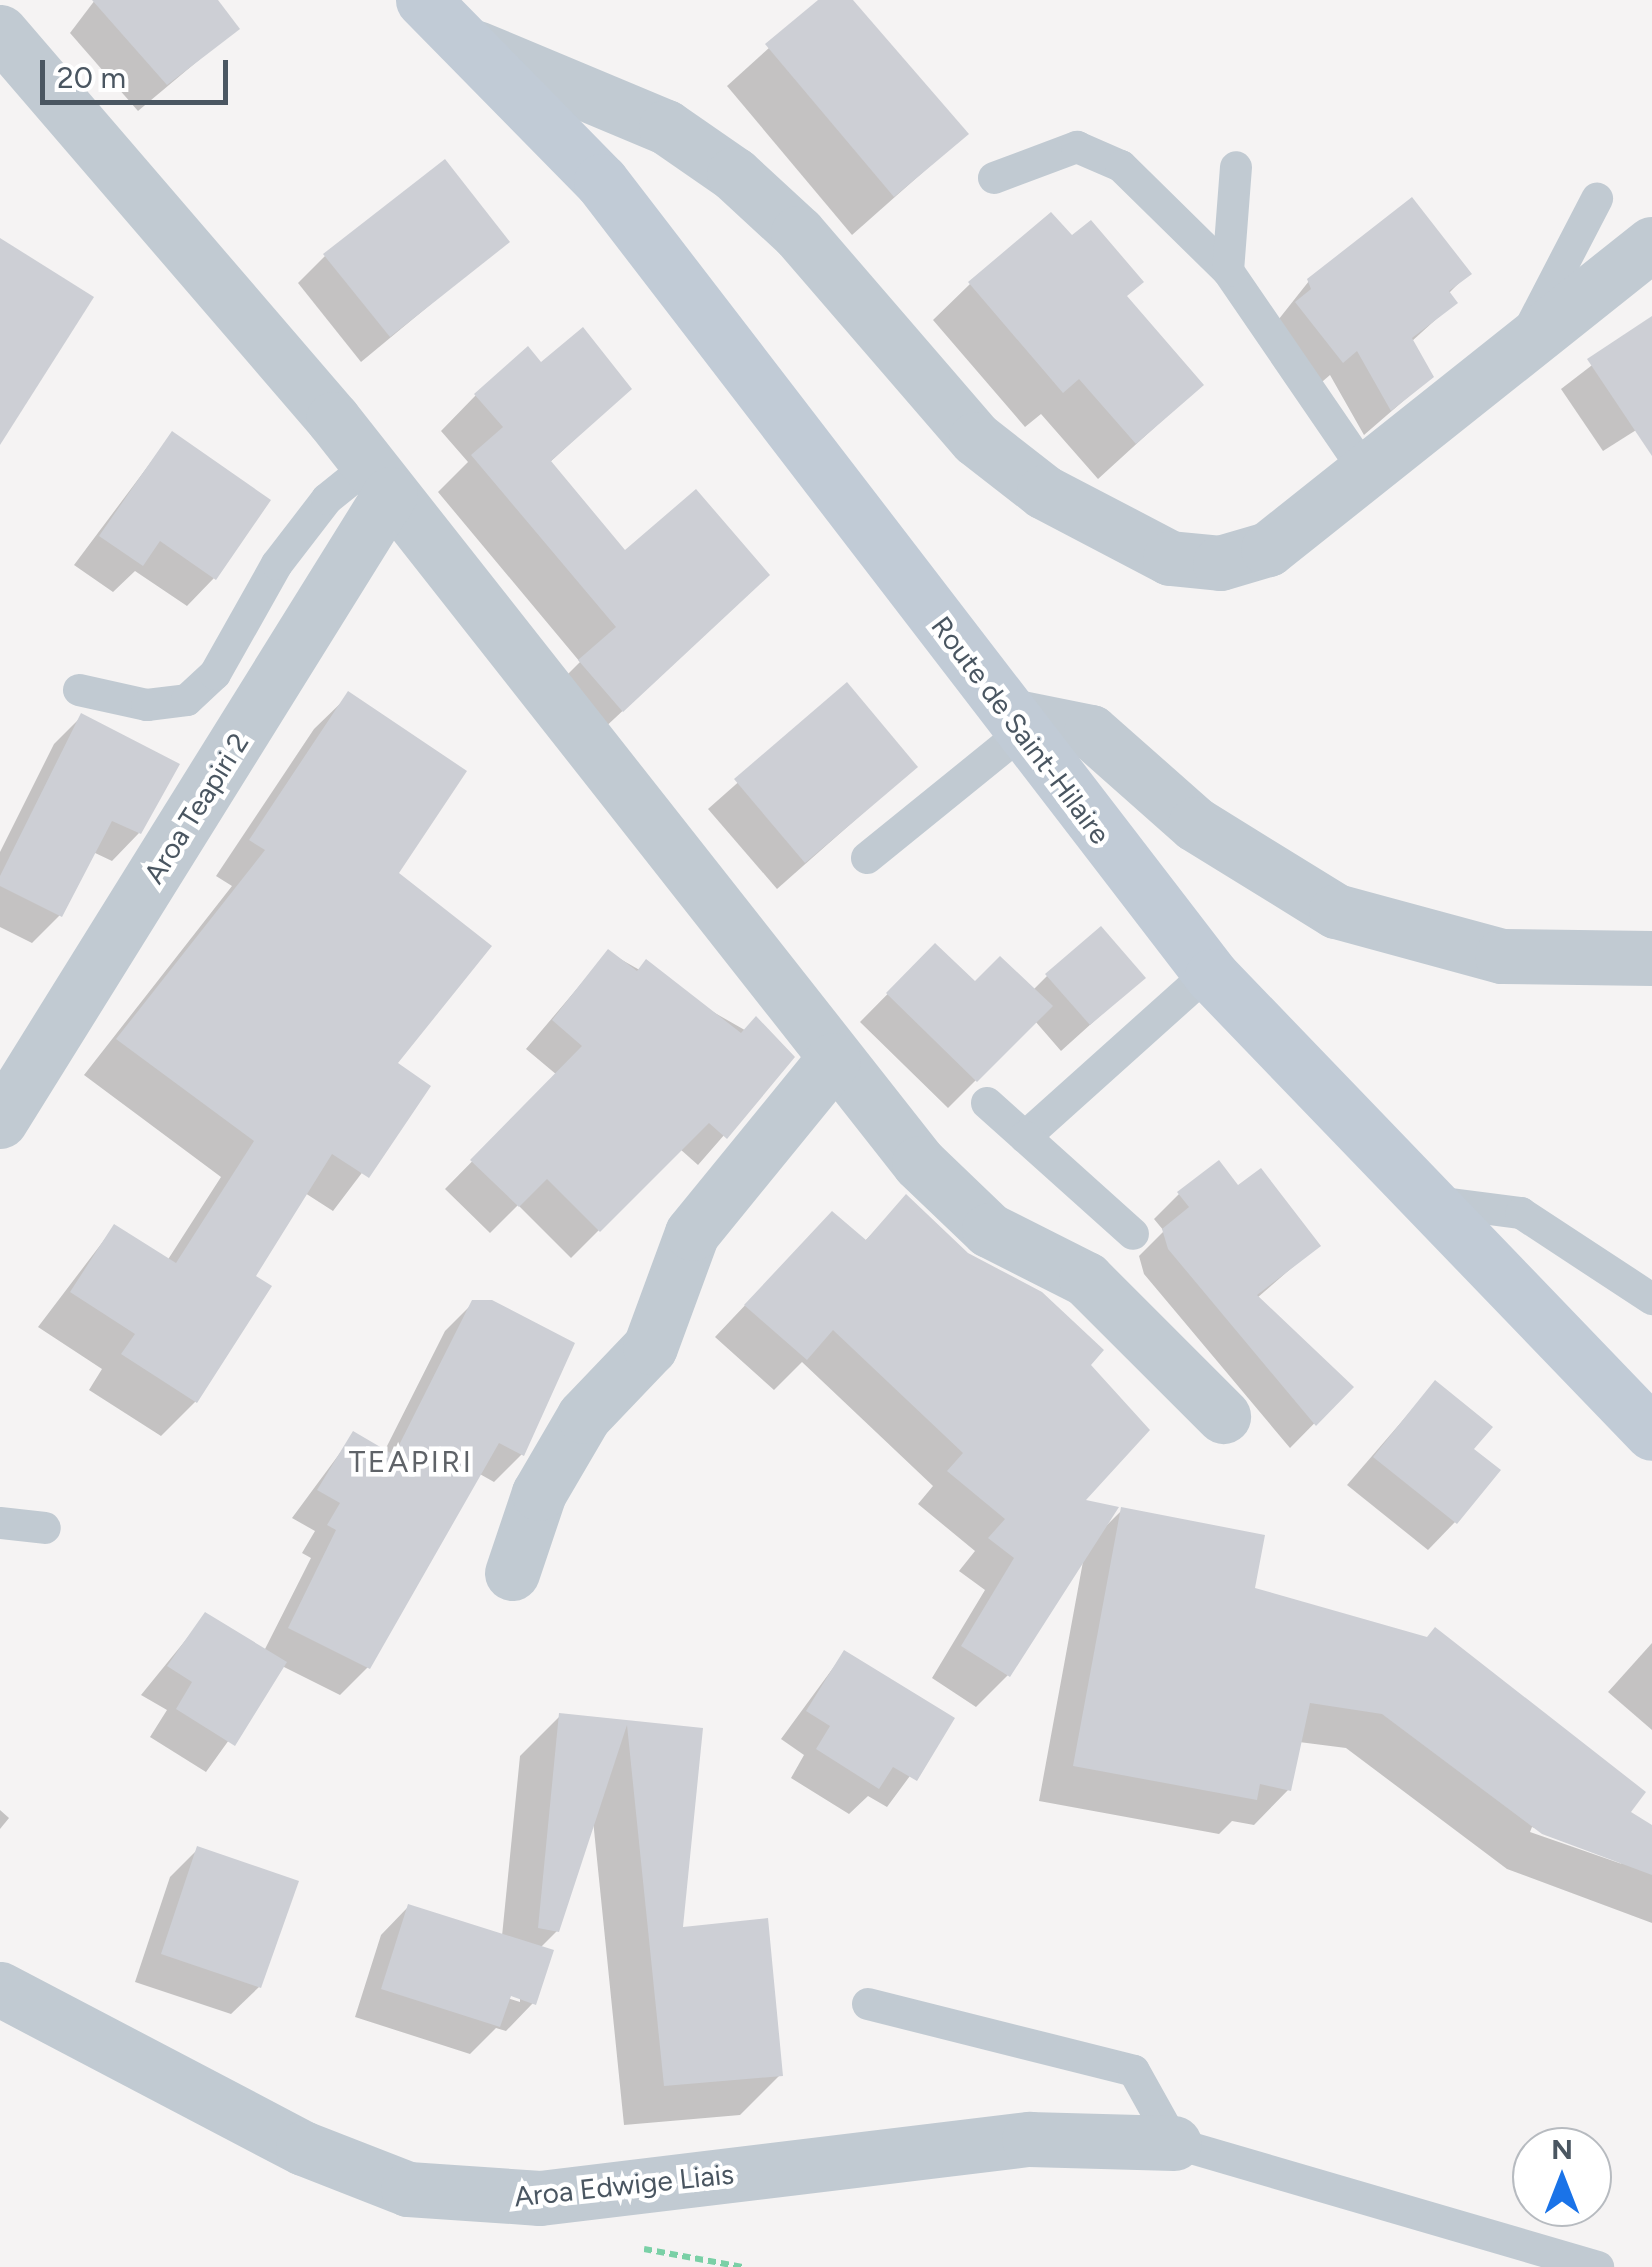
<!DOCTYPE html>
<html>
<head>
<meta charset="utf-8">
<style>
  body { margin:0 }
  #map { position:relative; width:1652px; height:2267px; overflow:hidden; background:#f5f3f3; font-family:Figtree,sans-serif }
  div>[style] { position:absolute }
  .shadow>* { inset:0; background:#0003 }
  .building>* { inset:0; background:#cdcfd5 }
  .path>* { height:6px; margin-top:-3px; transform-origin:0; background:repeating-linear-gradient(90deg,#7ad0a6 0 8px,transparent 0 13px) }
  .service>* { height:32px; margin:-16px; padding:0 16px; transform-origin:16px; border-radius:16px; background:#c1cad2 }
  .minor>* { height:55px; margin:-27.5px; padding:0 27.5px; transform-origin:27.5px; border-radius:27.5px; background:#c1cad2 }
  .secondary>* { height:55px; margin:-27.5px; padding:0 27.5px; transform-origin:27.5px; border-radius:27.5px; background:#c1cbd6 }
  span { translate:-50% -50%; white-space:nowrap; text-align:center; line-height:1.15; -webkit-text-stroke:9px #fff; paint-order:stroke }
  .street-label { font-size:28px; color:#4a5661 }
  .neighbourhood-label { font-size:30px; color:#5f6368; letter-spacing:2.5px }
  .north { position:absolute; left:1512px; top:2127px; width:100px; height:100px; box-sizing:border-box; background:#fff; border:2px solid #b7bbc0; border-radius:50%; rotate:0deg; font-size:28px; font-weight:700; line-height:40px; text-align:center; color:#4a5661 }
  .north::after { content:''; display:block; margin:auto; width:35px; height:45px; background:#1a73e8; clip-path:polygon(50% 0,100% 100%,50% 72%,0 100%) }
  .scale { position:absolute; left:40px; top:60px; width:188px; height:45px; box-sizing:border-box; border:5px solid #4a5661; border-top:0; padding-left:12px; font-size:30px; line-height:35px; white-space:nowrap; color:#4a5661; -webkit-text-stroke:8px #fff; paint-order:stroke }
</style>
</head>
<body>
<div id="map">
  <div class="shadow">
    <i style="clip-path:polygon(95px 0,214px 0,237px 28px,138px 111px,70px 33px)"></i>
    <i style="clip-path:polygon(822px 0,850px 0,966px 134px,852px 235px,727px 86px)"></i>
    <i style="clip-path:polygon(507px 241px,361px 362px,298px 283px,325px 256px)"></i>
    <i style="clip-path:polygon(1469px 273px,1448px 294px,1455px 302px,1411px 342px,1431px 377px,1364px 435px,1330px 375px,1316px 387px,1271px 329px,1309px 281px)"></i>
    <i style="clip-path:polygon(970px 284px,1125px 297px,1201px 385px,1098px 479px,1041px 414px,1025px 427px,933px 320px)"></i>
    <i style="clip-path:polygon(1652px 319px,1652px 420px,1603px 451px,1561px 389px)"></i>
    <i style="clip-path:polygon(540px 365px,629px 389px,549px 463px,625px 553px,731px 610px,586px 745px,545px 697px,580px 662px,438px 492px,468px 462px,441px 431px,476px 395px)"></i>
    <i style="clip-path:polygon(172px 434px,214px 578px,187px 606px,135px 571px,113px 592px,74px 565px)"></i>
    <i style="clip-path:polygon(847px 686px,915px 767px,777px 889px,708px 809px)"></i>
    <i style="clip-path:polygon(349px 695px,396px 874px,394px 1064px,427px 1087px,333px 1211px,305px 1193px,253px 1276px,196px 1401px,161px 1436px,89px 1390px,102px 1369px,38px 1327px,114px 1227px,167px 1261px,221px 1177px,84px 1075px,232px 886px,216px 876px,314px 729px)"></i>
    <i style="clip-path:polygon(82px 716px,139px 833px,112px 861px,93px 852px,60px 915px,32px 943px,0 927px,0 852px,54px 744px)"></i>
    <i style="clip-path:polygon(935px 946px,975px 984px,1033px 990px,1047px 976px,1142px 978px,1061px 1051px,1035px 1021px,948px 1108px,860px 1022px)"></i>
    <i style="clip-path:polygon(608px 952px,792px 1057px,698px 1165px,680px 1149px,571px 1258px,518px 1205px,490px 1233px,445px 1189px,557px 1075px,526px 1049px)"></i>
    <i style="clip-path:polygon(1179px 1194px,1318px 1245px,1257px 1298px,1350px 1387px,1290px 1448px,1144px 1274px,1139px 1256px,1164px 1231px,1154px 1219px)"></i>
    <i style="clip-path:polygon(evenodd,906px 1198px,1088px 1365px,1081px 1502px,1107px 1525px,1122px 1510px,1652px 1828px,1652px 1923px,1507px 1869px,1346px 1748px,1299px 1742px,1289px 1789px,1254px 1825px,1232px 1821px,1219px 1834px,1039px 1801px,1084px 1556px,1008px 1675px,976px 1707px,932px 1678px,985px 1590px,959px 1571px,975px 1551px,918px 1504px,933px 1486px,802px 1362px,774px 1390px,715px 1337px,801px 1246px,864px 1242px,906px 1198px,1532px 1827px,1612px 1857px,1622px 1864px,1530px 1832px,1532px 1827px)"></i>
    <i style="clip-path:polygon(473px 1303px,522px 1454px,494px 1482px,478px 1473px,368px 1667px,340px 1695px,282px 1666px,206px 1772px,150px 1737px,167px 1710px,141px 1695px,206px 1615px,264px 1651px,311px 1558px,302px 1553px,315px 1531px,292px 1518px,354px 1434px,384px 1452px,445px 1331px)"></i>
    <i style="clip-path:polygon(1435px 1383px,1470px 1450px,1455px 1522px,1428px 1550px,1347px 1485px)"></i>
    <i style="clip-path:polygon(1652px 1643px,1652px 1730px,1608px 1692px)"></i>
    <i style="clip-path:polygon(844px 1653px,952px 1719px,887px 1807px,868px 1796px,849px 1814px,791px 1778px,804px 1755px,781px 1739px)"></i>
    <i style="clip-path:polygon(evenodd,560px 1716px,701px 1730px,680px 1929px,780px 2075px,740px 2115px,624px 2125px,593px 1820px,557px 1931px,540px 1948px,533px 2003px,506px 2031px,496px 2028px,470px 2054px,355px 2017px,381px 1935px,408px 1907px,502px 1936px,520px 1756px,560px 1716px,500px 1990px,520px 1997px,520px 2002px,498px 1995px,500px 1990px)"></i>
    <i style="clip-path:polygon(0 1810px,9px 1818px,0 1829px)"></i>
    <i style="clip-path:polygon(198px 1849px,259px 1987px,231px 2014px,135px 1982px,170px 1877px)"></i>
  </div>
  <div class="building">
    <i style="clip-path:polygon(92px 0,218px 0,240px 29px,167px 85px)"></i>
    <i style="clip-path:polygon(818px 0,853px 0,969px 134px,894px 197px,765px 44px)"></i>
    <i style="clip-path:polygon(445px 159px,510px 242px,390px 337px,323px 254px)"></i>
    <i style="clip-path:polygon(1412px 197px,1472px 274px,1449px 291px,1458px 303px,1412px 338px,1434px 377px,1391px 411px,1357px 351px,1343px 363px,1295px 302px,1311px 289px,1307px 279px)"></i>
    <i style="clip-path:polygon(1051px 212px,1072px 235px,1091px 220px,1144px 282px,1127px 296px,1204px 385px,1136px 444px,1079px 379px,1063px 393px,968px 282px)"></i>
    <i style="clip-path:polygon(0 238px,94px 297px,0 445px)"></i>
    <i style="clip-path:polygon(1652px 316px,1652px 456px,1587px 359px)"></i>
    <i style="clip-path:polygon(583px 327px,632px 389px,551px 461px,625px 550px,696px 489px,770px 575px,623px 712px,578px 660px,616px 627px,471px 455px,503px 427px,474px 394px,528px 346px,541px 362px)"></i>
    <i style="clip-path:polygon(172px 431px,271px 500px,216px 580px,160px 541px,143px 566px,99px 536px)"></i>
    <i style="clip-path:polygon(847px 682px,918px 767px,805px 863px,734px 779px)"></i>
    <i style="clip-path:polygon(348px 691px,467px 771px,399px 873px,492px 946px,398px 1063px,431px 1086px,369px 1178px,332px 1154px,256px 1276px,272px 1286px,197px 1403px,121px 1354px,135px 1334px,70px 1292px,114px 1224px,176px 1263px,254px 1141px,116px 1039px,265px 850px,249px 840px)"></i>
    <i style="clip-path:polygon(81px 713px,180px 764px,141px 834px,112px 821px,62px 917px,0 886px,0 876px)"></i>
    <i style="clip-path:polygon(1101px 926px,1146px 978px,1090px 1025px,1045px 974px)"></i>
    <i style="clip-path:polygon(935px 943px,975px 981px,1000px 956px,1053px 1006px,977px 1082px,886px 993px)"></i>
    <i style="clip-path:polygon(608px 949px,637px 971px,646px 959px,741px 1033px,756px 1016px,795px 1057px,727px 1139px,709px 1123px,600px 1232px,547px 1179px,519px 1207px,470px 1160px,582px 1046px,552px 1020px)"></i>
    <i style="clip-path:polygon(1219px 1160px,1238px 1185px,1261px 1168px,1321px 1246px,1257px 1295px,1354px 1387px,1316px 1426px,1168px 1249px,1162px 1229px,1189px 1207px,1177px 1192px)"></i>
    <i style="clip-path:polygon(906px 1194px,968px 1253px,1042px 1292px,1104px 1350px,1091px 1365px,1150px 1430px,1086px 1500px,1119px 1507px,1010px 1677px,961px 1646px,1014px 1558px,988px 1538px,1005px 1519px,947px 1471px,963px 1453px,833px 1330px,807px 1360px,744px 1305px,832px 1211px,866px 1240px)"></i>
    <i style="clip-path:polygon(472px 1300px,492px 1300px,575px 1343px,524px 1456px,499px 1443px,370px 1669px,288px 1628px,336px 1530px,327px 1525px,340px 1503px,317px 1490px,353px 1431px,394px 1455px)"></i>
    <i style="clip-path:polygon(1435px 1380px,1493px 1427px,1474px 1449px,1501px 1470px,1457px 1524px,1373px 1457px)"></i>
    <i style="clip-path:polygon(1121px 1507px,1265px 1535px,1255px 1588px,1427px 1637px,1435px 1627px,1646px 1792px,1631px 1812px,1652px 1825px,1652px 1875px,1542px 1834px,1382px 1714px,1310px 1703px,1291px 1791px,1260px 1784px,1257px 1800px,1073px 1766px)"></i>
    <i style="clip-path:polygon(205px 1612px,287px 1662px,235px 1746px,176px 1709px,192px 1682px,167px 1666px)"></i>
    <i style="clip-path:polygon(844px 1650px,955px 1718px,917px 1781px,893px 1767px,879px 1789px,816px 1749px,830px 1726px,806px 1711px)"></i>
    <i style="clip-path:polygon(559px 1713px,703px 1728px,683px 1927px,768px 1918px,783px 2076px,664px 2086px,627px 1725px,559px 1932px,538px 1928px)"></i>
    <i style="clip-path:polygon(197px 1846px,299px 1881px,261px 1988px,161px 1954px)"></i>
    <i style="clip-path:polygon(408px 1904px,554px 1950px,536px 2005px,511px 1996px,500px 2027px,381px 1989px)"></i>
  </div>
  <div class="path">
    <i style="left:644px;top:2249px;width:100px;rotate:10.4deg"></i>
  </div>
  <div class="service">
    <i style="left:994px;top:178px;width:89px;rotate:-20.5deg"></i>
    <i style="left:1077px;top:147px;width:48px;rotate:23.4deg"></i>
    <i style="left:1121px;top:166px;width:150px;rotate:44.5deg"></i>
    <i style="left:1228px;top:271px;width:242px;rotate:55.6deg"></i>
    <i style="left:1228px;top:271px;width:104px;rotate:-85.6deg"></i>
    <i style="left:1529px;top:330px;width:148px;rotate:-62.6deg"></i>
    <i style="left:79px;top:690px;width:70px;rotate:12.4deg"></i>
    <i style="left:147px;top:705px;width:40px;rotate:-7.1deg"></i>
    <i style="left:187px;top:700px;width:38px;rotate:-43deg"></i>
    <i style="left:215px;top:674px;width:126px;rotate:-60.6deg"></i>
    <i style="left:277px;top:564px;width:82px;rotate:-52.4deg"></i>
    <i style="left:327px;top:499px;width:53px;rotate:-38.8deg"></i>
    <i style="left:867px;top:858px;width:203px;rotate:-39deg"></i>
    <i style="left:987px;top:1103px;width:51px;rotate:41.8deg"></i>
    <i style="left:1025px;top:1137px;width:247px;rotate:-41.9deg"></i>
    <i style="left:1025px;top:1137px;width:145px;rotate:41.9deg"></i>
    <i style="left:1428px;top:1201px;width:94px;rotate:7.4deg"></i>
    <i style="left:1521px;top:1213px;width:157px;rotate:33.3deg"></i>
    <i style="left:0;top:1523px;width:45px;rotate:6.3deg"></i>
    <i style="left:868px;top:2004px;width:274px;rotate:14.1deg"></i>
    <i style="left:1134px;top:2071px;width:82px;rotate:60.9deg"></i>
    <i style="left:1174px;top:2143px;width:442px;rotate:16.3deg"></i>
  </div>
  <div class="minor">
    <i style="left:0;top:32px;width:511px;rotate:49.29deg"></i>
    <i style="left:333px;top:419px;width:947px;rotate:51.77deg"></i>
    <i style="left:919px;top:1163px;width:97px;rotate:43.7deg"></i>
    <i style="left:989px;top:1230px;width:109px;rotate:26.8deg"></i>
    <i style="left:1086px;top:1279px;width:194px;rotate:45deg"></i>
    <i style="left:477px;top:48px;width:205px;rotate:22.7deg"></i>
    <i style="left:666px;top:127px;width:83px;rotate:34.7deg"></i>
    <i style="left:734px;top:174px;width:87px;rotate:42.7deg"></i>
    <i style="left:798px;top:233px;width:272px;rotate:49.2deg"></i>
    <i style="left:976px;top:439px;width:86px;rotate:37.9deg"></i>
    <i style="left:1044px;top:492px;width:142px;rotate:27.6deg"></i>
    <i style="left:1170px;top:558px;width:50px;rotate:5.7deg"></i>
    <i style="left:1220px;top:563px;width:50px;rotate:-16.3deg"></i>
    <i style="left:1268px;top:549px;width:490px;rotate:-38.5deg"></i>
    <i style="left:1016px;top:717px;width:76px;rotate:11.3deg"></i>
    <i style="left:1091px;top:732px;width:139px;rotate:41.5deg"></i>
    <i style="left:1195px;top:824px;width:166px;rotate:31.7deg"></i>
    <i style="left:1336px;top:911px;width:172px;rotate:15.2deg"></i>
    <i style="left:1502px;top:956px;width:150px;rotate:0.8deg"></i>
    <i style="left:0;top:1121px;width:738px;rotate:-58.12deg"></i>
    <i style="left:512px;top:1573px;width:84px;rotate:-71.4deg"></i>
    <i style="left:539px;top:1493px;width:89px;rotate:-59.7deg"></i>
    <i style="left:584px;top:1416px;width:95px;rotate:-46.3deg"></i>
    <i style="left:650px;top:1347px;width:121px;rotate:-69.8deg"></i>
    <i style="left:692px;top:1233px;width:223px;rotate:-50.8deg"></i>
    <i style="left:0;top:1989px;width:342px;rotate:27.7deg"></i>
    <i style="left:303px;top:2148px;width:113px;rotate:21.3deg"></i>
    <i style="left:408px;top:2189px;width:132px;rotate:3.9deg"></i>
    <i style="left:540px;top:2198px;width:493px;rotate:-6.9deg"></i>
    <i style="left:1029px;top:2139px;width:145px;rotate:1.6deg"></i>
  </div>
  <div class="secondary">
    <i style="left:423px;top:0;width:254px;rotate:45.5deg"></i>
    <i style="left:601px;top:181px;width:1003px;rotate:52.46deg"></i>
    <i style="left:1212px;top:976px;width:634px;rotate:46.09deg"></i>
  </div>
  <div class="street-label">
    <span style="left:1021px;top:730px;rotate:53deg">Route de Saint-Hilaire</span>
    <span style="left:196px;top:808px;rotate:-58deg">Aroa Teapiri 2</span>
    <span style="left:624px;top:2185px;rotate:-6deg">Aroa Edwige Liais</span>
  </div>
  <div class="neighbourhood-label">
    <span style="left:411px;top:1462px">TEAPIRI</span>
  </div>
  <div class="north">N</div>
  <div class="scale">20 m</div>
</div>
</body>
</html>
